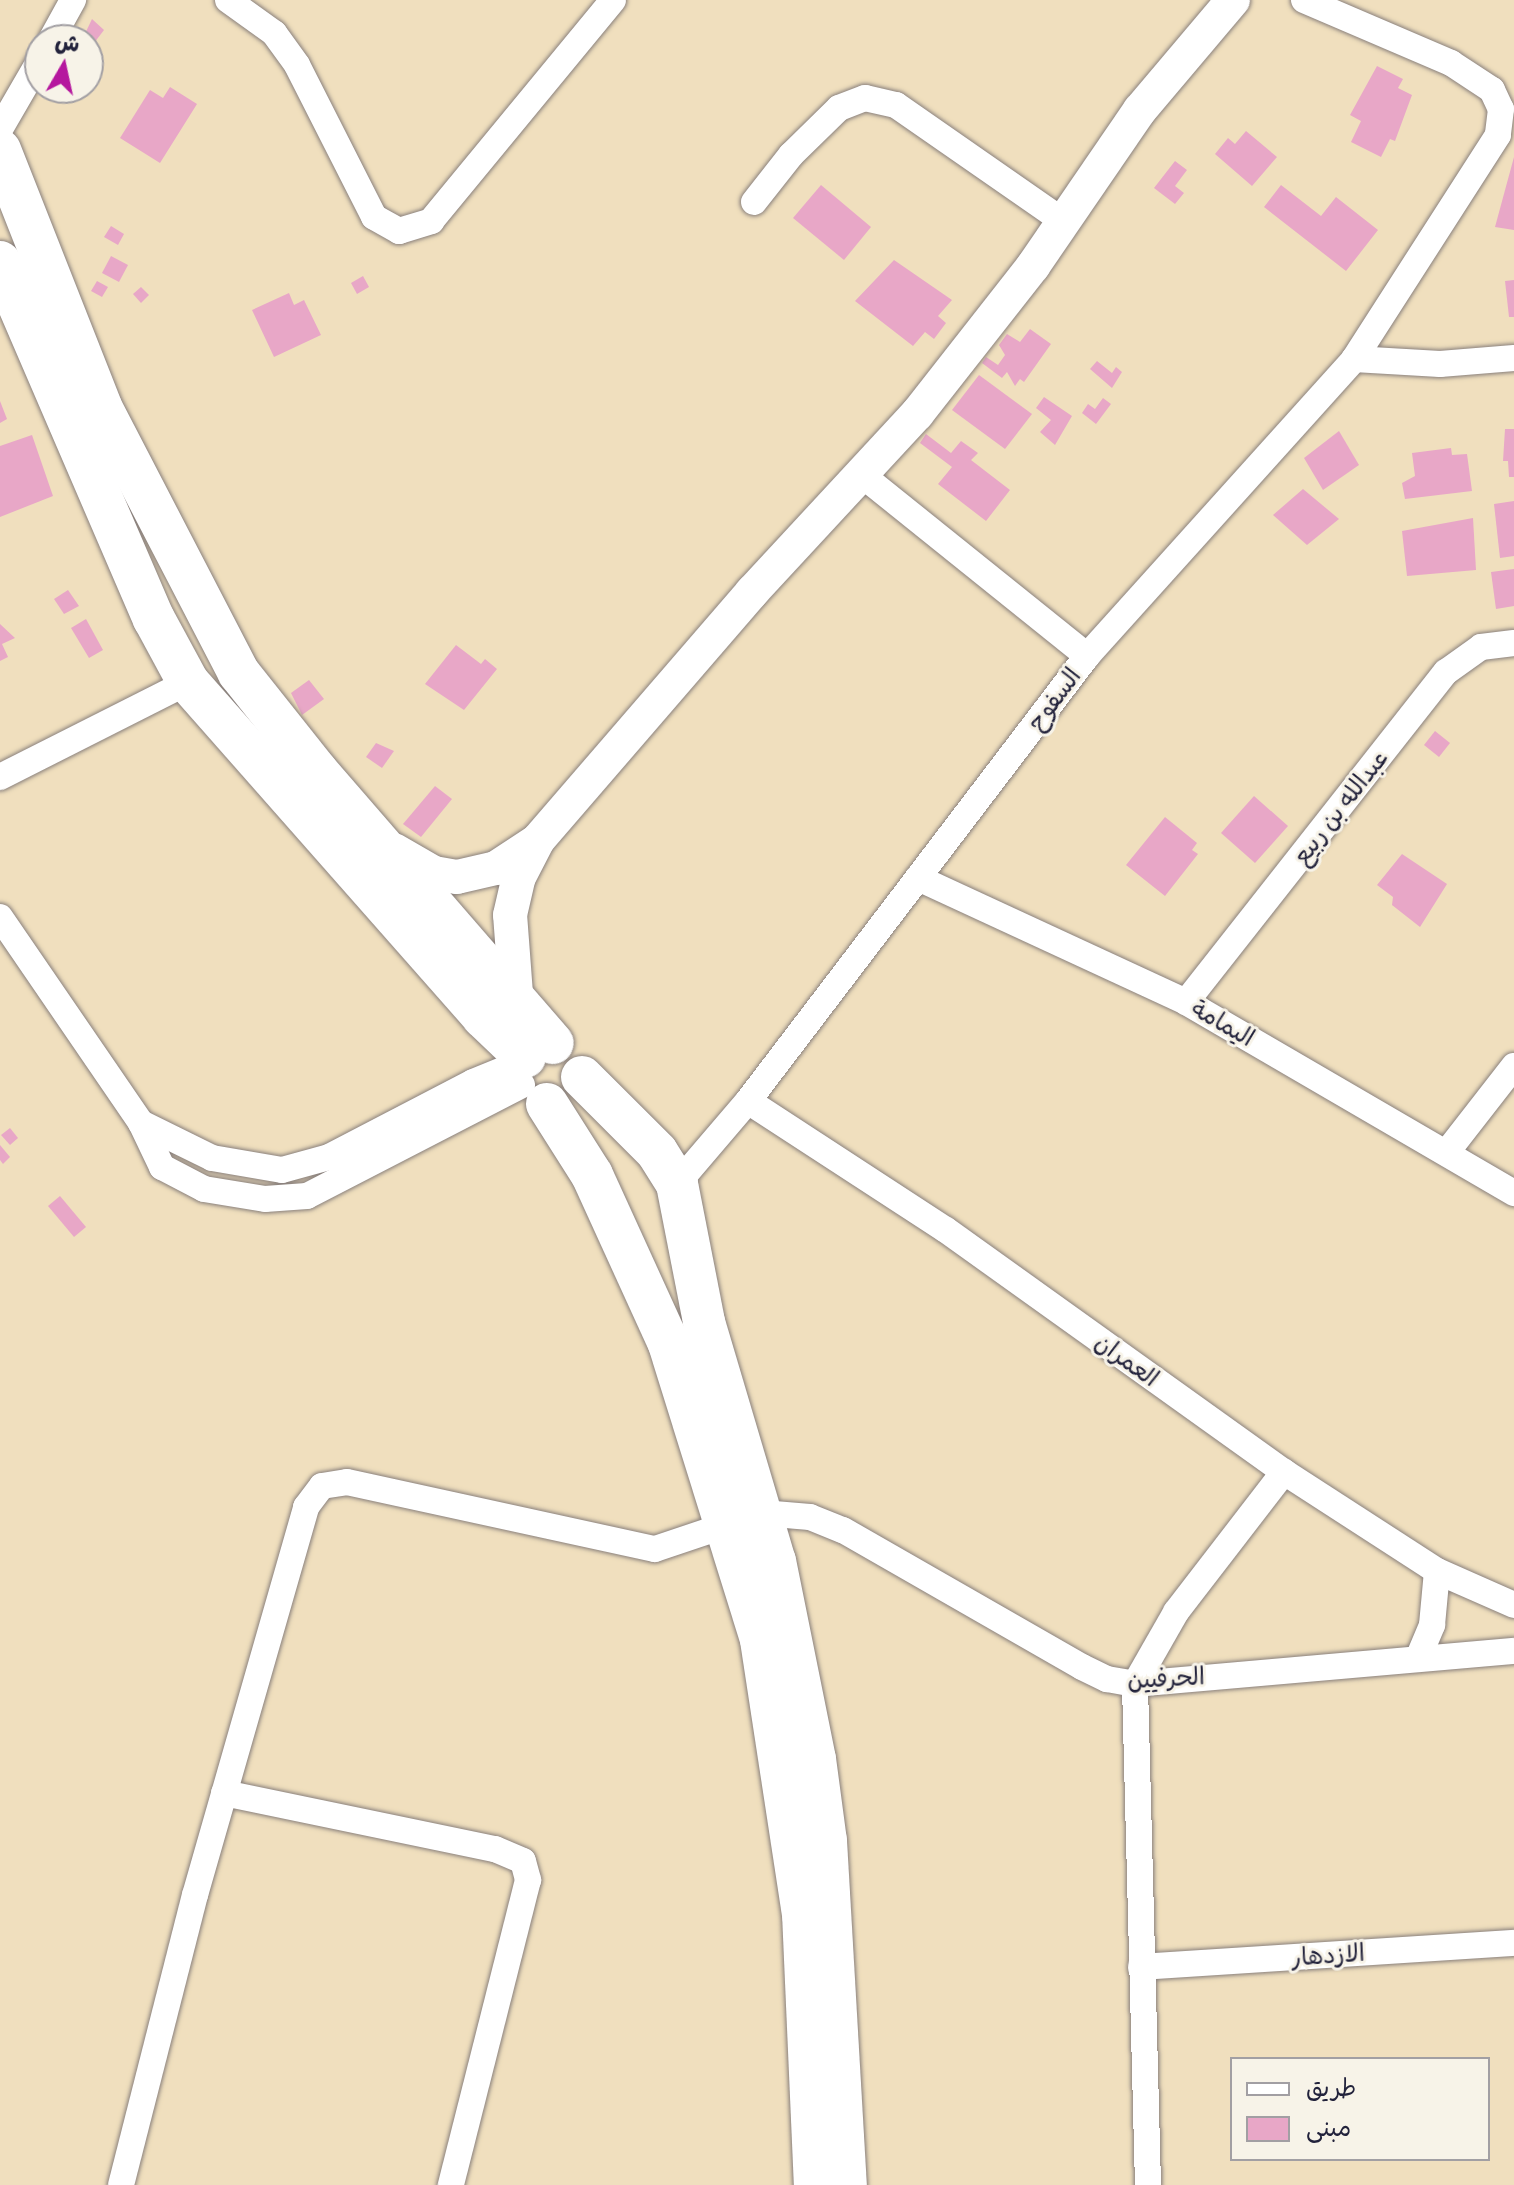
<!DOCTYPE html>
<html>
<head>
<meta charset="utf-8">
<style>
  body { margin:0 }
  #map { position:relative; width:1514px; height:2185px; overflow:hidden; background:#f0dfbe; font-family:Delius,"Playpen Sans Arabic",sans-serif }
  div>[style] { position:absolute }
  .building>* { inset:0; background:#e8a7c7 }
  .roads { filter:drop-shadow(0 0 2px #89807c) drop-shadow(0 0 2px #89807c) }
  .minor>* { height:26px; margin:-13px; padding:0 13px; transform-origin:13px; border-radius:13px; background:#fff }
  .tertiary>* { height:34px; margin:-17px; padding:0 17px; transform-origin:17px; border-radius:17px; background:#fff }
  .primary>* { height:42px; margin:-21px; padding:0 21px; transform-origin:21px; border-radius:21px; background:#fff }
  span { translate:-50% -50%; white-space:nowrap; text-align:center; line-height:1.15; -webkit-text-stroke:6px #f7f3e8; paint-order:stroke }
  .street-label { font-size:24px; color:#22223b }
  .legend { position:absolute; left:1230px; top:2057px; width:260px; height:104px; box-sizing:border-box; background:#f7f3e8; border:2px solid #a29fa3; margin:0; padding:10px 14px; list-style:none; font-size:24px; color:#22223b }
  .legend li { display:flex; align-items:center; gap:16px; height:40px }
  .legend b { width:40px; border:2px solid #a29fa3 }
  .north { position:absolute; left:24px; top:24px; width:80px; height:80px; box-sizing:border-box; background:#f7f3e8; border:2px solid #a29fa3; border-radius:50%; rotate:9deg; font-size:22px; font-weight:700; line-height:32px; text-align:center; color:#22223b }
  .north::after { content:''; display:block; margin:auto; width:28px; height:36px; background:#b5179e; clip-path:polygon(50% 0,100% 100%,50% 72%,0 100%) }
</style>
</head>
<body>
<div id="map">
  <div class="building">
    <i style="clip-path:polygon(92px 19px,104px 30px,91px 47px,82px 40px)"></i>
    <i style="clip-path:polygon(1377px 66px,1403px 79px,1398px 88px,1412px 95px,1395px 141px,1390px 139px,1381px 157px,1351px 142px,1361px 121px,1350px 115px)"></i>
    <i style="clip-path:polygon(170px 87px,197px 104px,160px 163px,120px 138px,150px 90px,163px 98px)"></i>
    <i style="clip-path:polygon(1246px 131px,1277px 157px,1252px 186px,1215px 154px,1228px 138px,1235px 144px)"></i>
    <i style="clip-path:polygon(1514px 157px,1514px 230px,1495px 227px)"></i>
    <i style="clip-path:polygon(1175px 161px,1187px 170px,1175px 186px,1184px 193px,1175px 204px,1154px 188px)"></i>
    <i style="clip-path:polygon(821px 185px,871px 227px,844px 260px,793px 218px)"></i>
    <i style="clip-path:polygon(1281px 185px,1321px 216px,1336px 197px,1378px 230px,1346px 271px,1264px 207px)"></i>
    <i style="clip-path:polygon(111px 226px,124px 234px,118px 245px,104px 237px)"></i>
    <i style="clip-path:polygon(111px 256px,128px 265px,119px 282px,102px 273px)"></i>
    <i style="clip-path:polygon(894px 260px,952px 300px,938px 316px,946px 323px,934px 339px,925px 332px,913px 346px,855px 301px)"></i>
    <i style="clip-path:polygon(363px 276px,369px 287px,357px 294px,351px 283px)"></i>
    <i style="clip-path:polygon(1514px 280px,1514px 317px,1509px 317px,1505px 281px)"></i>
    <i style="clip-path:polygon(97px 281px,108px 287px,102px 297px,91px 291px)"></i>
    <i style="clip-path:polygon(141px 287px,149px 295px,141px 303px,133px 294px)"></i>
    <i style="clip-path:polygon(289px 293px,294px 305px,304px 300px,321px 335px,274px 357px,252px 310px)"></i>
    <i style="clip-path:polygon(1030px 329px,1051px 344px,1024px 382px,1020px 379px,1015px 386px,1007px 372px,1002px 378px,982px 363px,986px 357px,998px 365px,1005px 355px,999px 345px,1007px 334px,1020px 342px)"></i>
    <i style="clip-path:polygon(1097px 361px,1112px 373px,1116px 367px,1122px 372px,1112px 388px,1090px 369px)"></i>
    <i style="clip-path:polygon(979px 375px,1032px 414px,1005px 449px,952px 410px)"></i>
    <i style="clip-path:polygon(1044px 397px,1072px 416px,1055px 445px,1040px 432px,1051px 420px,1036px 408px)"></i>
    <i style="clip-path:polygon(1103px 398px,1111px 404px,1096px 424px,1082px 413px,1088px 404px,1095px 409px)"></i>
    <i style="clip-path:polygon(0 401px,7px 419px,0 423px)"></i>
    <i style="clip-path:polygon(1505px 429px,1514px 429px,1514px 477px,1509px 477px,1508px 461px,1503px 461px)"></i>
    <i style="clip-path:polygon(1339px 431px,1359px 465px,1323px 490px,1304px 458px)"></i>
    <i style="clip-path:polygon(926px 434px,951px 453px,961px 441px,978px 453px,971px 460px,1010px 490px,986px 521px,938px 484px,952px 467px,920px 443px)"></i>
    <i style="clip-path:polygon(32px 435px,53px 496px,0 517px,0 446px)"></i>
    <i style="clip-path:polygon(1451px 448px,1452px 455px,1467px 454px,1472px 491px,1405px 499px,1402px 483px,1415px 476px,1412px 453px)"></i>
    <i style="clip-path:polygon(1303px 489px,1339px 519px,1307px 545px,1273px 515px)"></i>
    <i style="clip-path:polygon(1514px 501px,1514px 556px,1500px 558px,1494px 504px)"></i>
    <i style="clip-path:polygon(1473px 518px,1476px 570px,1407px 576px,1402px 531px)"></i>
    <i style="clip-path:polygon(1514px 569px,1514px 606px,1496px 609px,1491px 572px)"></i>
    <i style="clip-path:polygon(68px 590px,79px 606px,64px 614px,54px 599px)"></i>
    <i style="clip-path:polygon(86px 619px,103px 650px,89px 658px,71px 628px)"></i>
    <i style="clip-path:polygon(0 624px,15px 638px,2px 644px,8px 657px,0 661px)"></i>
    <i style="clip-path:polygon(456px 645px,481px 664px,485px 659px,497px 669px,464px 710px,425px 684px)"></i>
    <i style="clip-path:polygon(309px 680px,324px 699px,302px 715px,291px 693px)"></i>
    <i style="clip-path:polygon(1435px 731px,1450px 743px,1439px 757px,1424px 745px)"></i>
    <i style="clip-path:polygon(376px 743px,394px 751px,382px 768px,366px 757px)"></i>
    <i style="clip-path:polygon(435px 786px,452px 799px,421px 837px,403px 824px)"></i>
    <i style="clip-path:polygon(1254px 796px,1288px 826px,1255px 863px,1221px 833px)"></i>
    <i style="clip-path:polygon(1165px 817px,1197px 843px,1192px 850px,1198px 854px,1165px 896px,1126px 865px)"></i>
    <i style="clip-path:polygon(1402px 854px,1447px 884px,1420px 927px,1392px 905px,1393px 897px,1377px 885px)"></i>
    <i style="clip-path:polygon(10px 1128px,18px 1138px,10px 1145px,1px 1135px)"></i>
    <i style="clip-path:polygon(0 1145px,10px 1157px,3px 1164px,0 1160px)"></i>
    <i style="clip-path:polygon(60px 1196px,86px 1227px,74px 1237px,48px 1206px)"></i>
  </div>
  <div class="roads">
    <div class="minor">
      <i style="left:228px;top:0;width:57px;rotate:35.7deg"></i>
      <i style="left:274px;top:33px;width:39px;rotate:54deg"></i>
      <i style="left:297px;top:65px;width:170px;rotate:63.1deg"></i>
      <i style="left:374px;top:217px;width:29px;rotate:29deg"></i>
      <i style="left:399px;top:231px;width:34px;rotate:-17deg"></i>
      <i style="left:431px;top:221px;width:286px;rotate:-50.5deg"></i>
      <i style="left:1304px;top:0;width:160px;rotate:23.2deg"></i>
      <i style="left:1451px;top:63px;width:49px;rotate:33.4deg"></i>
      <i style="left:1492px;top:90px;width:21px;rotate:65deg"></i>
      <i style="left:1501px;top:109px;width:26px;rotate:97deg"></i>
      <i style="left:1498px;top:135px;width:266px;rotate:122.7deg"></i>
      <i style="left:51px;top:40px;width:46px;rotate:-61.2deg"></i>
      <i style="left:0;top:129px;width:80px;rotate:-59.9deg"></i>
      <i style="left:754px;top:202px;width:60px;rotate:-51.8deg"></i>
      <i style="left:791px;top:155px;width:67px;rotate:-44.4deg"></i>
      <i style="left:839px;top:108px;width:28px;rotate:-21deg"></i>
      <i style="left:865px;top:98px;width:32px;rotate:13deg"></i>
      <i style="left:896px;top:105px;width:203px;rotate:34.8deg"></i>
      <i style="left:862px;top:475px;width:289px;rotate:38.8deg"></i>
      <i style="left:0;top:777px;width:211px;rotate:-26.8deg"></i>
      <i style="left:918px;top:878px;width:295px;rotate:24.8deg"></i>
      <i style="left:1186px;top:1002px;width:380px;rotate:30.2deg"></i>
      <i style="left:0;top:917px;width:250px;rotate:55.6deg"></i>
      <i style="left:141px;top:1123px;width:49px;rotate:64.5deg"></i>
      <i style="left:162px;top:1167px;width:47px;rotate:27.6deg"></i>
      <i style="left:204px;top:1189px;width:62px;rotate:9.3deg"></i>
      <i style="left:265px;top:1199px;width:42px;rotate:-4.1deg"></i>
      <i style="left:307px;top:1196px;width:242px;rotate:-27.3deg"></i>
      <i style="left:1186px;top:1002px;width:420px;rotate:-51.8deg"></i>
      <i style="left:1446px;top:672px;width:43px;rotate:-35.5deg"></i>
      <i style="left:1481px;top:647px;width:33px;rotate:-7deg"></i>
      <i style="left:748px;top:1101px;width:236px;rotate:33.1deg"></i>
      <i style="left:946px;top:1230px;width:416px;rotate:35.6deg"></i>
      <i style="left:1284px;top:1472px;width:182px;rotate:32.9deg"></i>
      <i style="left:1437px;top:1571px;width:84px;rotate:23.8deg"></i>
      <i style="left:141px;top:1123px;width:79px;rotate:26.2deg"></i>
      <i style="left:212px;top:1158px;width:71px;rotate:9.7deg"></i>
      <i style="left:282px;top:1170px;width:49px;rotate:-15.5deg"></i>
      <i style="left:329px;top:1157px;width:162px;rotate:-27.5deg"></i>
      <i style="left:473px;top:1082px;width:53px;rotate:-22.2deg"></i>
      <i style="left:1447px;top:1152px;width:109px;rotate:-52.1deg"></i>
      <i style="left:677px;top:1184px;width:109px;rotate:-49.5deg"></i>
      <i style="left:748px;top:1101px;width:559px;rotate:-52.7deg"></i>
      <i style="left:1087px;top:656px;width:399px;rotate:-48deg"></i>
      <i style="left:1354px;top:359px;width:86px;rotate:3.3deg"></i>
      <i style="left:1440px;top:364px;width:74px;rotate:-4.6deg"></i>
      <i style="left:1419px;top:1656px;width:34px;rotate:-67deg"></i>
      <i style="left:1432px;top:1625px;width:54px;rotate:-84.7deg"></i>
      <i style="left:224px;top:1793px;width:277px;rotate:11.7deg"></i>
      <i style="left:495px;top:1849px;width:30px;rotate:23deg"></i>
      <i style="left:523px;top:1861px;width:20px;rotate:75deg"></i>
      <i style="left:528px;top:1880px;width:315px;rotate:104.2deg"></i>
      <i style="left:1141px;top:1967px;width:374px;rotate:-3.7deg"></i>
      <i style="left:121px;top:2185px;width:299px;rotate:-75.7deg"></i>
      <i style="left:195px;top:1895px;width:404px;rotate:-74deg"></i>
      <i style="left:306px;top:1507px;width:26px;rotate:-53deg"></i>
      <i style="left:322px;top:1486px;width:25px;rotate:-9deg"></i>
      <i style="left:347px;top:1482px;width:315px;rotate:12.3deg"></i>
      <i style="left:655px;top:1549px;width:113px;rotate:-18.6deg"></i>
      <i style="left:762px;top:1513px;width:48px;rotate:4.8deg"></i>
      <i style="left:810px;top:1517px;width:35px;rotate:22deg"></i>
      <i style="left:843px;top:1530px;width:275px;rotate:29.8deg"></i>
      <i style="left:1082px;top:1667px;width:28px;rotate:26deg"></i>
      <i style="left:1107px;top:1679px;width:28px;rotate:10deg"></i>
      <i style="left:1135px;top:1684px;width:380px;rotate:-5deg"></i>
      <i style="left:1148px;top:2185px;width:501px;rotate:-91.49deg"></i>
      <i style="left:1135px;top:1684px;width:83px;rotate:-60.3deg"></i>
      <i style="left:1176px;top:1612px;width:177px;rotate:-52.4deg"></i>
    </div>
    <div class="tertiary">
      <i style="left:394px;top:850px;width:46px;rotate:29.9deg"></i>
      <i style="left:434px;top:873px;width:23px;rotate:10deg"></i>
      <i style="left:457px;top:877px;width:40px;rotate:-13deg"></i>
      <i style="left:496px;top:868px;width:45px;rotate:-33.3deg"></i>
      <i style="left:516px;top:994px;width:79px;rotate:-94.3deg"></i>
      <i style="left:510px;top:915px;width:39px;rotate:-77deg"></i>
      <i style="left:519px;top:877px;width:42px;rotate:-62.8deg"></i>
      <i style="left:538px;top:840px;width:328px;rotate:-49.2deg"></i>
      <i style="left:752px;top:592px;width:243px;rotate:-47.2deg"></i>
      <i style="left:917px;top:414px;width:188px;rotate:-51.9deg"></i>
      <i style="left:1033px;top:266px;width:189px;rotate:-55.6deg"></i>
      <i style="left:1140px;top:110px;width:144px;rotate:-49.8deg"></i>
    </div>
    <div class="primary">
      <i style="left:0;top:150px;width:276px;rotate:68.5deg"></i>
      <i style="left:101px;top:407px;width:300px;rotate:62.6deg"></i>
      <i style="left:239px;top:673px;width:125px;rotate:51.5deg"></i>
      <i style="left:317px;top:771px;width:360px;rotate:49.1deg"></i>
      <i style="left:0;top:262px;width:389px;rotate:66.7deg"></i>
      <i style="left:154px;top:619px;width:72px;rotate:61.6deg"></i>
      <i style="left:188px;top:682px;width:446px;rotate:48.6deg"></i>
      <i style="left:483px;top:1017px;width:58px;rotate:43.6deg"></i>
      <i style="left:582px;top:1077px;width:106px;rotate:45deg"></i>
      <i style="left:657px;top:1152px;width:38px;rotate:58deg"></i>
      <i style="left:677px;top:1184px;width:141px;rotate:78.9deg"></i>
      <i style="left:704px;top:1322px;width:249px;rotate:73.5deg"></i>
      <i style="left:775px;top:1561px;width:202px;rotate:78.6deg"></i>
      <i style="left:815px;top:1759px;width:83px;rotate:82.4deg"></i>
      <i style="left:826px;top:1841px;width:345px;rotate:86.7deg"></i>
      <i style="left:547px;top:1104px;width:84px;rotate:57.6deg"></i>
      <i style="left:592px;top:1175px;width:186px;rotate:65.5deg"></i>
      <i style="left:669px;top:1344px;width:310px;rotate:72.7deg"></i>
      <i style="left:761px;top:1640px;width:276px;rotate:81.3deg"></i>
      <i style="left:803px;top:1913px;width:272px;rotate:87.5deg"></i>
    </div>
  </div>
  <div class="street-label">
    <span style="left:1054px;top:699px;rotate:-53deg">السفوح</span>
    <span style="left:1340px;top:807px;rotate:-52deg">عبدالله بن ربيع</span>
    <span style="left:1223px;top:1023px;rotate:30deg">اليمامة</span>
    <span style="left:1127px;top:1360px;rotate:36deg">العمران</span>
    <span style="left:1166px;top:1678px;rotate:-3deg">الحرفيين</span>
    <span style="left:1328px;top:1955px;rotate:-4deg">الازدهار</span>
  </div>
  <ul class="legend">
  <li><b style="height:10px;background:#fff"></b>طريق</li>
  <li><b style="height:22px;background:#e8a7c7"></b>مبنى</li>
  </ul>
  <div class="north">ش</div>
</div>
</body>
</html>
